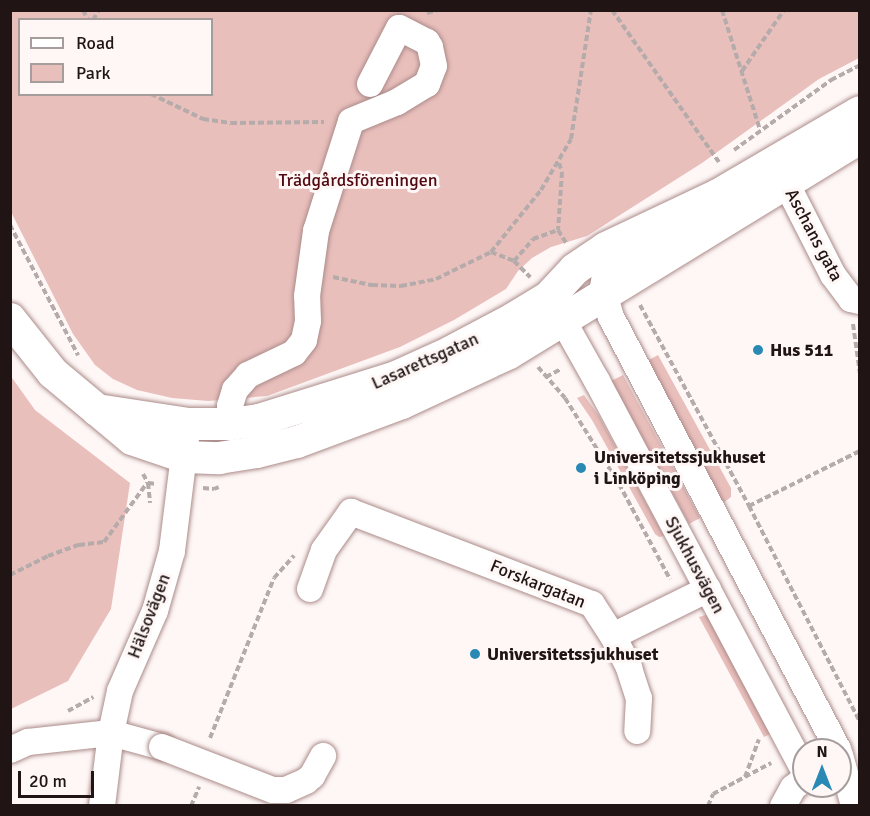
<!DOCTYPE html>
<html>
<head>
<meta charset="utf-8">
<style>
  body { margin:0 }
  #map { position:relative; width:870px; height:816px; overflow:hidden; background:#fef7f6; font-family:Signika,sans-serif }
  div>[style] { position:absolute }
  .green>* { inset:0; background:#e9bfbc }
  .path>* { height:4px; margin-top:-2px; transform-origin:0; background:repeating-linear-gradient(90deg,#b4abaa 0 6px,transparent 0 9px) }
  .roads { filter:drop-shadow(0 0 2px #ab8b89) drop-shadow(0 0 2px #ab8b89) }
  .minor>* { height:26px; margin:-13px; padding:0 13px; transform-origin:13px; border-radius:13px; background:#fff }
  .major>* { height:32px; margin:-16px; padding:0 16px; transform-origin:16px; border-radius:16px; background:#fff }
  .bridges { filter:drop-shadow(0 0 2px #ab8b89) drop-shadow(0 0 2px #ab8b89) }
  .minor-bridge>* { height:26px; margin:-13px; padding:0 13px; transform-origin:13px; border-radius:13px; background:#fff }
  .dots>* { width:16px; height:16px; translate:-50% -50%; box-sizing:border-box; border:3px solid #fef7f6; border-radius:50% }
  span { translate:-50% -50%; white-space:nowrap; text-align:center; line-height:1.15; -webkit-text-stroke:6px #fef7f6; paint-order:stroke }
  .park-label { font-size:18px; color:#520811 }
  .street-label { font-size:18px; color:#201414 }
  .poi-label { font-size:18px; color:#201414; font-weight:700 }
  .left { translate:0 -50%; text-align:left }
  .frame { position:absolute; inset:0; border:12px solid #201414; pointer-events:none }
  .legend { position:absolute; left:18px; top:18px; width:195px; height:78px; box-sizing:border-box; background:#fef7f6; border:2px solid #a59c9c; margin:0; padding:8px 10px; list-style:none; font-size:18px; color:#201414 }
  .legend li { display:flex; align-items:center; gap:12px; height:30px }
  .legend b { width:30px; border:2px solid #a59c9c }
  .north { position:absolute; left:792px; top:738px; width:60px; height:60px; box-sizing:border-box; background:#fef7f6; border:2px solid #a59c9c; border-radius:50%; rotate:0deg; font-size:16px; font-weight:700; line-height:24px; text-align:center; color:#201414 }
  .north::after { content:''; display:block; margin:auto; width:21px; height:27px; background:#288ab4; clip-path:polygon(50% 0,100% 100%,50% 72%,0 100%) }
  .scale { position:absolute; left:18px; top:771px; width:76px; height:27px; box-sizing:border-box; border:3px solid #201414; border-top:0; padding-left:8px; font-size:18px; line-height:21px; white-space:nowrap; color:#201414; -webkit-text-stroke:4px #fef7f6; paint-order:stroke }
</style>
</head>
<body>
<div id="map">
  <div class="green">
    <i style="clip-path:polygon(evenodd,10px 11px,859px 11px,859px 58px,819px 79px,702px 163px,587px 236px,551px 247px,532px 258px,518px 271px,506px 289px,454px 320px,400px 347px,267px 396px,208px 401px,172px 398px,137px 390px,113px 379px,95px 365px,73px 334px,11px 212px,10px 11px,20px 20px,212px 20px,212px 94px,20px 94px,20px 20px)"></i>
    <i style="clip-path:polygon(658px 355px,731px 488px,731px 497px,723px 503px,645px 362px)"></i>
    <i style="clip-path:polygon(10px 375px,35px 410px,130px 483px,111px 609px,68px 681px,11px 709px)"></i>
    <i style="clip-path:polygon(623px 375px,700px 518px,689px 524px,611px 381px)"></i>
    <i style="clip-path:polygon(584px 395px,599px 416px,664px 536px,659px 537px,655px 534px,592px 420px,577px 398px)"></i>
    <i style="clip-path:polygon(706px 615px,710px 618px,772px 733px,764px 737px,699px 617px)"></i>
  </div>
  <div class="path">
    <i style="left:83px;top:10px;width:11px;rotate:63deg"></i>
    <i style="left:612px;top:10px;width:186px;rotate:54.9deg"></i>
    <i style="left:722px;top:10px;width:126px;rotate:72.4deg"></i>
    <i style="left:427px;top:13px;width:11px;rotate:-15deg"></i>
    <i style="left:93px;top:20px;width:12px;rotate:-59deg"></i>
    <i style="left:742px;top:71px;width:74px;rotate:-55.5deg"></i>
    <i style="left:151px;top:94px;width:58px;rotate:25.7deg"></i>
    <i style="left:203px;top:119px;width:28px;rotate:8deg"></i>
    <i style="left:231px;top:123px;width:93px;rotate:-0.6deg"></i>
    <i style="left:734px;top:150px;width:120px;rotate:-35.8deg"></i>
    <i style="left:831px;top:80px;width:33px;rotate:-27deg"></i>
    <i style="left:559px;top:163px;width:9px;rotate:72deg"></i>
    <i style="left:562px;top:172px;width:58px;rotate:93.9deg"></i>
    <i style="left:558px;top:230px;width:15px;rotate:58deg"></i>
    <i style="left:10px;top:225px;width:147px;rotate:62.4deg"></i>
    <i style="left:491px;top:252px;width:25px;rotate:21deg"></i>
    <i style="left:514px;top:261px;width:23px;rotate:45deg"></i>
    <i style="left:514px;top:261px;width:29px;rotate:-49deg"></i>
    <i style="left:533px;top:239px;width:27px;rotate:-20deg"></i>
    <i style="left:333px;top:277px;width:40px;rotate:12deg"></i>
    <i style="left:372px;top:285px;width:29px;rotate:2deg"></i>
    <i style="left:401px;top:286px;width:36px;rotate:-11deg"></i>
    <i style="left:436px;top:279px;width:61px;rotate:-26.1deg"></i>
    <i style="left:491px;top:252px;width:80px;rotate:-51.1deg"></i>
    <i style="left:541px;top:190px;width:59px;rotate:-59.5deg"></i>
    <i style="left:571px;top:139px;width:131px;rotate:-81.2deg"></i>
    <i style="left:640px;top:305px;width:229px;rotate:61.5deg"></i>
    <i style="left:749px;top:506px;width:243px;rotate:62.8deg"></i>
    <i style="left:853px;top:324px;width:50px;rotate:82deg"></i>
    <i style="left:538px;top:367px;width:41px;rotate:48.9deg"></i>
    <i style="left:565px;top:398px;width:102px;rotate:57.9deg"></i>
    <i style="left:619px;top:484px;width:108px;rotate:61.8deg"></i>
    <i style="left:546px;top:377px;width:17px;rotate:-28deg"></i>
    <i style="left:143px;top:474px;width:10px;rotate:61deg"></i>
    <i style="left:148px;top:483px;width:9px;rotate:6deg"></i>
    <i style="left:148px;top:483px;width:20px;rotate:84deg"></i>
    <i style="left:203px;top:488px;width:11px;rotate:5deg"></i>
    <i style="left:214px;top:489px;width:5px;rotate:-22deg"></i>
    <i style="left:749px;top:506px;width:124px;rotate:-26.4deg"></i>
    <i style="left:10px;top:575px;width:42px;rotate:-26.6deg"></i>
    <i style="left:48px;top:556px;width:33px;rotate:-20deg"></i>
    <i style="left:79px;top:545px;width:25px;rotate:-7deg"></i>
    <i style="left:104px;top:542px;width:73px;rotate:-53.9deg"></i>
    <i style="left:68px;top:711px;width:29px;rotate:-29deg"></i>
    <i style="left:210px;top:738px;width:172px;rotate:-68.2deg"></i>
    <i style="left:274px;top:578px;width:30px;rotate:-48deg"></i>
    <i style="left:745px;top:777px;width:40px;rotate:-69.8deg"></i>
    <i style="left:191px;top:806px;width:21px;rotate:-67deg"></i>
    <i style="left:708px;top:806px;width:13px;rotate:-67deg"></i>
    <i style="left:713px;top:794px;width:66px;rotate:-28.1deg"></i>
  </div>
  <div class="roads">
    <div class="minor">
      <i style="left:778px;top:167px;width:121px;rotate:63deg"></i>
      <i style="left:833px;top:275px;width:30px;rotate:53deg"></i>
      <i style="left:851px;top:299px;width:9px;rotate:13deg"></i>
      <i style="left:663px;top:232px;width:65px;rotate:145.1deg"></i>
      <i style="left:610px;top:269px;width:8px;rotate:130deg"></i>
      <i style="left:605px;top:275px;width:13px;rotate:99deg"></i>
      <i style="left:603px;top:288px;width:30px;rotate:75deg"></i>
      <i style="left:611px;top:317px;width:489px;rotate:62.3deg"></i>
      <i style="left:553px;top:303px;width:90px;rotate:60.6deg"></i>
      <i style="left:597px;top:381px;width:441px;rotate:62deg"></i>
      <i style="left:231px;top:424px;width:18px;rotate:-93deg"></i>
      <i style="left:230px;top:406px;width:17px;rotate:-73deg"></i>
      <i style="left:235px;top:390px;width:20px;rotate:-49deg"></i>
      <i style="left:248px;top:375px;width:51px;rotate:-25.6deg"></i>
      <i style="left:294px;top:353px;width:16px;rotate:-52deg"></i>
      <i style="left:304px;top:340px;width:19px;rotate:-78deg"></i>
      <i style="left:308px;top:321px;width:25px;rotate:-92deg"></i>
      <i style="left:307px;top:296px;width:66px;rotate:-82.1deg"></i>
      <i style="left:316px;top:231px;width:115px;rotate:-72.3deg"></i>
      <i style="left:351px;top:121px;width:50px;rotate:-22.4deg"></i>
      <i style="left:397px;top:102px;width:35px;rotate:-31deg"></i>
      <i style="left:427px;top:84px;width:19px;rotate:-69deg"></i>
      <i style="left:434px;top:66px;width:19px;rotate:-102deg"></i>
      <i style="left:430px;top:47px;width:6px;rotate:-121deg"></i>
      <i style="left:427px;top:42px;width:31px;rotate:-153deg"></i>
      <i style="left:399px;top:28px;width:63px;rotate:117.4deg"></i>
      <i style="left:310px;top:589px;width:41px;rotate:-70.3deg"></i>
      <i style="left:324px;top:550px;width:47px;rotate:-54.6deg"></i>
      <i style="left:351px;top:512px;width:258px;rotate:20.9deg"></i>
      <i style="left:592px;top:604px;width:38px;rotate:57deg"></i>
      <i style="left:613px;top:636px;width:106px;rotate:-26.3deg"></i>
      <i style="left:613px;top:636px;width:36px;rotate:63deg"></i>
      <i style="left:629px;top:668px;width:32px;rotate:72deg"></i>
      <i style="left:639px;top:698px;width:33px;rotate:93deg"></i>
      <i style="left:10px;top:750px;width:20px;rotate:-24deg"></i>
      <i style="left:28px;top:742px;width:83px;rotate:-6.2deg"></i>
      <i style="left:111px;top:733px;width:53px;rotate:15.4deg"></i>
      <i style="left:840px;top:755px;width:53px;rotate:74.6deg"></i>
      <i style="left:102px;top:806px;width:74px;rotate:-83deg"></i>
      <i style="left:111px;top:733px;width:43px;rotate:-77.9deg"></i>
      <i style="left:120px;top:691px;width:87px;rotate:-66.4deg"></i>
      <i style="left:155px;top:611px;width:62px;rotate:-74.2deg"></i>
      <i style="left:172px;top:551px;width:113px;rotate:-82.9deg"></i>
      <i style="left:783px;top:806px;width:21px;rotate:-61deg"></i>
      <i style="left:793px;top:788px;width:14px;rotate:-39deg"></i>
    </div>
    <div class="major">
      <i style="left:10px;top:319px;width:69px;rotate:51.5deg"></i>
      <i style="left:53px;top:373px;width:103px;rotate:39.9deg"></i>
      <i style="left:132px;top:439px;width:56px;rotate:18.8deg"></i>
      <i style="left:185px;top:457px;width:34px;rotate:2deg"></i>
      <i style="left:219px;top:458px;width:38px;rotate:-9deg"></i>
      <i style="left:257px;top:452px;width:41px;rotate:-14deg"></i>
      <i style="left:297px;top:442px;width:112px;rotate:-20.4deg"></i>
      <i style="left:402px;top:403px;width:118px;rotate:-25deg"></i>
      <i style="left:509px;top:353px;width:412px;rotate:-31.5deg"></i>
      <i style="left:97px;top:410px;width:91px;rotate:8.8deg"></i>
      <i style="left:187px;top:424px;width:44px"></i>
      <i style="left:231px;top:424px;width:28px;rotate:-8deg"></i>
      <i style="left:259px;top:420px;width:144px;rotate:-17.4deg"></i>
      <i style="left:396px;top:377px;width:60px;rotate:-24.4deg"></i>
      <i style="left:451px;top:352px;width:70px;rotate:-28deg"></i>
      <i style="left:513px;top:319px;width:42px;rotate:-31.4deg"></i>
      <i style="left:549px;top:297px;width:38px;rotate:-47deg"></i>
      <i style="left:575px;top:269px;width:37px;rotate:-34deg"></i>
      <i style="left:606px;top:248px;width:124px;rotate:-25.3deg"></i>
      <i style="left:718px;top:195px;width:164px;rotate:-30.3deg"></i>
    </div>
  </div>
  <div class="bridges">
    <div class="minor-bridge">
      <i style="left:162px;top:747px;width:119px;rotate:21.2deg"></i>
      <i style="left:273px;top:790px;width:13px"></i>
      <i style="left:286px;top:790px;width:22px;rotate:-24deg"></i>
      <i style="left:306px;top:781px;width:8px;rotate:-40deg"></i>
      <i style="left:312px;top:776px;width:23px;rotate:-61deg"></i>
    </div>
  </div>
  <div class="dots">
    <i style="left:758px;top:350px;background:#288ab4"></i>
    <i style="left:581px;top:468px;background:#288ab4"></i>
    <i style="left:475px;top:654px;background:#288ab4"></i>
  </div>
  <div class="park-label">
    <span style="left:358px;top:180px">Trädgårdsföreningen</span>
  </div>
  <div class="street-label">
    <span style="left:814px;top:235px;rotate:62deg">Aschans gata</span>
    <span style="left:425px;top:361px;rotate:-24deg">Lasarettsgatan</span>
    <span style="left:695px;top:565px;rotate:62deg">Sjukhusvägen</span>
    <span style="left:538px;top:584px;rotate:22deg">Forskargatan</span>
    <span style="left:149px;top:616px;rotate:-69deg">Hälsovägen</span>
  </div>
  <div class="poi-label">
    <span class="left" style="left:770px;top:350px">Hus 511</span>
    <span class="left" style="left:594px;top:468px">Universitetssjukhuset<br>i Linköping</span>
    <span class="left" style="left:487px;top:654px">Universitetssjukhuset</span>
  </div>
  <div class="frame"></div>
  <ul class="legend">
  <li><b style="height:8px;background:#fff"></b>Road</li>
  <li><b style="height:16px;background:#e9bfbc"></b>Park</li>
  </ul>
  <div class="north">N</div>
  <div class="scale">20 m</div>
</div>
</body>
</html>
